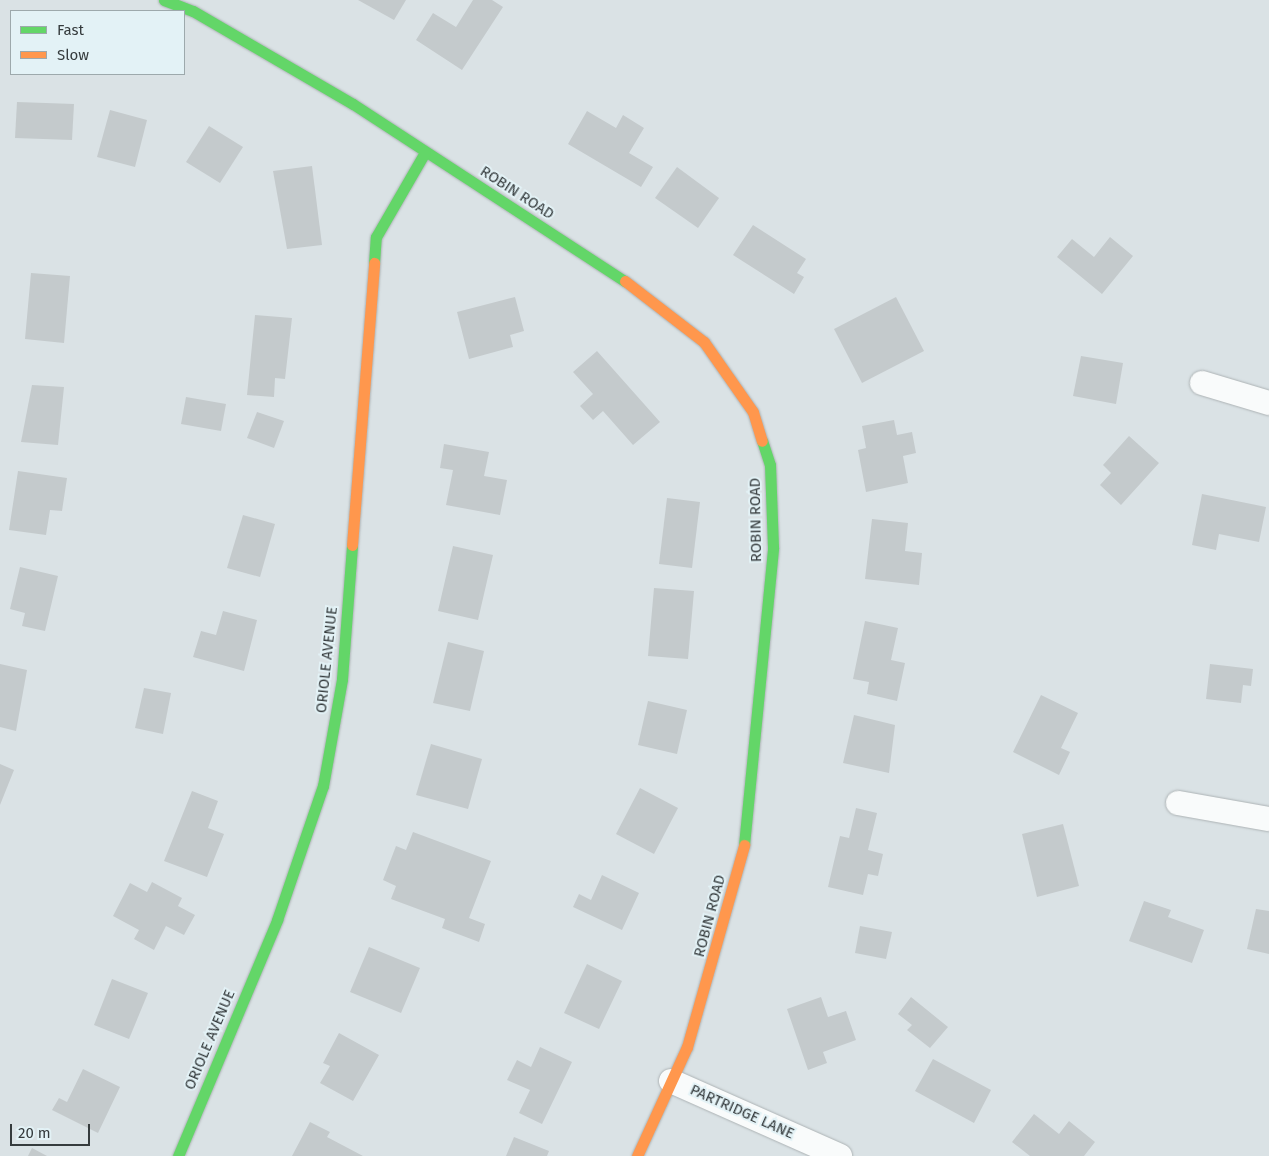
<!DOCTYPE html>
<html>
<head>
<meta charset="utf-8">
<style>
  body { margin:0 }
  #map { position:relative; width:1269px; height:1156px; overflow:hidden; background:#dae2e5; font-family:"Fira Sans",sans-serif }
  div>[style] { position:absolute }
  .building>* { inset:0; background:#c4cacc }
  .roads { filter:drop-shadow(0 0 1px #adb3b5) drop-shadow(0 0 1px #adb3b5) }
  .street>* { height:24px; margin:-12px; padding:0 12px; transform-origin:12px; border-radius:12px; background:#f9fbfb }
  .fast>* { height:11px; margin:-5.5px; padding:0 5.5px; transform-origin:5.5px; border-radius:5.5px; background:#63d668 }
  .slow>* { height:11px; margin:-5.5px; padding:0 5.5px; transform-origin:5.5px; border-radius:5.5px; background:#ff974d }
  span { translate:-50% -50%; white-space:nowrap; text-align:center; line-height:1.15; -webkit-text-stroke:4px #e3f2f6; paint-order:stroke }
  .street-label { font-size:15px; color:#353b3d }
  .legend { position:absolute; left:10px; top:10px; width:175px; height:65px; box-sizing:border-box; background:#e3f2f6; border:1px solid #9da9ac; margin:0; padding:6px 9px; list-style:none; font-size:15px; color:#353b3d }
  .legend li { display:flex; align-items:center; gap:10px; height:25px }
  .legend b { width:25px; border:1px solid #9da9ac }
  .scale { position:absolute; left:10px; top:1124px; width:80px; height:22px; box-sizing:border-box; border:2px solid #353b3d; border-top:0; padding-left:6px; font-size:15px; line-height:18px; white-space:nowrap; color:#353b3d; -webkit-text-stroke:4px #e3f2f6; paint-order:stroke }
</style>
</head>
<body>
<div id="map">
  <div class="building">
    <i style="clip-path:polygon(358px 0,406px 0,394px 20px)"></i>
    <i style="clip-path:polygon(473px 0,492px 0,503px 7px,462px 70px,416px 40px,433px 13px,456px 27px)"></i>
    <i style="clip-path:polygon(17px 102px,74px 104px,72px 140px,15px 138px)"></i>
    <i style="clip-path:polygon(110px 110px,147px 120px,135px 167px,97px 157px)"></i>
    <i style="clip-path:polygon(587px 111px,616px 128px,623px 115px,644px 128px,629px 153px,653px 167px,641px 187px,568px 144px)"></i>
    <i style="clip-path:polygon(209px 126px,243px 147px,220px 183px,186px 162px)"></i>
    <i style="clip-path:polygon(312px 166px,322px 245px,287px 249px,273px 171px)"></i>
    <i style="clip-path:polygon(677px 167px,719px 198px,698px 228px,655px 198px)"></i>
    <i style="clip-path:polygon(753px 225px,806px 259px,797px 273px,804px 277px,794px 294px,733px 255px)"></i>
    <i style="clip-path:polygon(1110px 237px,1133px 256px,1102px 294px,1057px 257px,1072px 239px,1094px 257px)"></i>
    <i style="clip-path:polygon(31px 273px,70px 276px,64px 343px,25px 339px)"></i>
    <i style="clip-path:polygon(515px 297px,524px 331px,510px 335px,513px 347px,469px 359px,457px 312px)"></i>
    <i style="clip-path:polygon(896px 297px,924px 351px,862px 383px,834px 329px)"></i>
    <i style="clip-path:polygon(255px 315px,292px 318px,285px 379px,275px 378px,274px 397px,247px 395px)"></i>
    <i style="clip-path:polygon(597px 351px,660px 422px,633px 445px,603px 411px,593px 420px,580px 406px,593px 394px,573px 372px)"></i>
    <i style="clip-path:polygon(1081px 356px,1123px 363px,1116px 404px,1073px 396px)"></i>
    <i style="clip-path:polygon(32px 385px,64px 387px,58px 445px,21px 442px)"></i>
    <i style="clip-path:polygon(186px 397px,226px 404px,221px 431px,181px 424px)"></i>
    <i style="clip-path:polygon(257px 412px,284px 421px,274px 448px,247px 438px)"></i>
    <i style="clip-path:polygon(894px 420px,897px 435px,912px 432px,916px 453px,903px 456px,908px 483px,866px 492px,858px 450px,866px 448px,862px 426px)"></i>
    <i style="clip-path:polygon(1129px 436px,1159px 463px,1121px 505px,1100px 485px,1111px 473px,1103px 465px)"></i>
    <i style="clip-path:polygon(444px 444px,489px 452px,484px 476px,507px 480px,500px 515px,446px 505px,453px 470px,440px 468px)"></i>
    <i style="clip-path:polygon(18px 471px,67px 478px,62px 511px,50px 510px,46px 535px,9px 530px)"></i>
    <i style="clip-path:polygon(1202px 494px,1266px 507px,1259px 542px,1219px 534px,1216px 550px,1192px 545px)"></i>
    <i style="clip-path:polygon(667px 498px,700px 502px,692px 568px,659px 564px)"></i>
    <i style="clip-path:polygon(243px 515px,275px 524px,260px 577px,227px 568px)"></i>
    <i style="clip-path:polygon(872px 519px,908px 523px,905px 551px,922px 553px,919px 585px,865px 579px)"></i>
    <i style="clip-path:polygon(453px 546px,493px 555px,478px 620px,438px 611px)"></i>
    <i style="clip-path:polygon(20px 567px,58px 576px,45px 631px,22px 626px,25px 613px,10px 609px)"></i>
    <i style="clip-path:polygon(654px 588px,694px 591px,688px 659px,648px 656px)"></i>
    <i style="clip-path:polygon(223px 611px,257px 620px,244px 671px,193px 657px,201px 631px,216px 635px)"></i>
    <i style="clip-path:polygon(865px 621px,898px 628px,891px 660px,905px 663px,897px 701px,867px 694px,869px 682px,853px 679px)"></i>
    <i style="clip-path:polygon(448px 642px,484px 651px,470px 711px,433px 703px)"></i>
    <i style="clip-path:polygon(0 664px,27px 670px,16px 731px,0 727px)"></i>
    <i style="clip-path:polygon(1210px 664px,1253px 669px,1251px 686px,1243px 685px,1241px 703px,1206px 699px)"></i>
    <i style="clip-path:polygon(144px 688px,171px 693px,163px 734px,135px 728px)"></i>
    <i style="clip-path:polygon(1041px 695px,1078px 713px,1061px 748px,1070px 752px,1059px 775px,1013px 752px)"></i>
    <i style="clip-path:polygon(648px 701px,687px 710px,677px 754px,638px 745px)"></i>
    <i style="clip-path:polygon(854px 715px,895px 725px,889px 773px,843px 763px)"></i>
    <i style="clip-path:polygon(431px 744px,482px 759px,468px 809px,416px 795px)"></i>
    <i style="clip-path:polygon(0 764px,14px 770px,0 805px)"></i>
    <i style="clip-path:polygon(640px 788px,678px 808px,654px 854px,616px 834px)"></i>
    <i style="clip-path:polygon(192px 791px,218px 801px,208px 828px,224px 834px,207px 877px,164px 861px)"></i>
    <i style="clip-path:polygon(856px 808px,877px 813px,868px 850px,883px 854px,878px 876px,868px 874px,863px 895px,828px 887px,840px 836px,849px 838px)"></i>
    <i style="clip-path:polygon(1063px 824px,1079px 886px,1037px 897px,1022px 834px)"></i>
    <i style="clip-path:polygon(413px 832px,491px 861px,469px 918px,485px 924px,479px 942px,442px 928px,445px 919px,391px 899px,396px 886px,383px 880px,396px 846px,406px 850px)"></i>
    <i style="clip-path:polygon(602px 875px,639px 893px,622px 930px,573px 907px,579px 894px,591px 900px)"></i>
    <i style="clip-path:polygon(152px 882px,182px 898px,178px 906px,195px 915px,184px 935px,166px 926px,154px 950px,134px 939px,139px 930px,113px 916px,130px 883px,147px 892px)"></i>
    <i style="clip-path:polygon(1144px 901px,1171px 910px,1168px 917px,1204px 930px,1192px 963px,1129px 941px)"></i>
    <i style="clip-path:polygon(1256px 909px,1269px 911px,1269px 954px,1247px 949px)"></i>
    <i style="clip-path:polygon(860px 926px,892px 932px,886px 959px,855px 953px)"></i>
    <i style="clip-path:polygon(369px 947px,420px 968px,401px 1013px,350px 992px)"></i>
    <i style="clip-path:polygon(587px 964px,622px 981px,599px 1029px,564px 1013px)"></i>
    <i style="clip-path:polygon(112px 979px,148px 993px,129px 1039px,94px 1025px)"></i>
    <i style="clip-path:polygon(821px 997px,828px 1017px,846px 1011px,856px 1040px,823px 1052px,827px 1063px,808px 1070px,787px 1009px)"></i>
    <i style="clip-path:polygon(911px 997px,948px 1027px,930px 1048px,907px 1030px,912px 1025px,898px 1014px)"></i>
    <i style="clip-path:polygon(339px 1033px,379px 1055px,353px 1101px,320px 1083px,330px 1066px,323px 1063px)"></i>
    <i style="clip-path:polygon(540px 1047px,572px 1062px,542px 1124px,519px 1113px,530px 1090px,507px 1080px,517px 1060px,531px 1067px)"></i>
    <i style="clip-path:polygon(933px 1059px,991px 1090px,974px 1123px,915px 1091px)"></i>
    <i style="clip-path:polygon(83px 1069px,120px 1087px,98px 1133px,52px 1110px,59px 1098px,67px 1102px)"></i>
    <i style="clip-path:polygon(1034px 1114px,1059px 1134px,1069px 1121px,1095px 1142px,1084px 1156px,1030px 1156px,1012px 1142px)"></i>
    <i style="clip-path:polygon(310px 1122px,330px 1132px,327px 1137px,363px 1156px,292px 1156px)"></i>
    <i style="clip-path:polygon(514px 1137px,549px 1151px,547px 1156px,506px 1156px)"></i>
    <i style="clip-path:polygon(32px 1148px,47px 1156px,28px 1156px)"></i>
  </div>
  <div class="roads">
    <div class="street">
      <i style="left:1202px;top:383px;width:70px;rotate:16.6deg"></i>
      <i style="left:1178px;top:803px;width:92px;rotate:10deg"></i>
      <i style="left:671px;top:1081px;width:185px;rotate:23.9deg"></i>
    </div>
    <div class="fast">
      <i style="left:164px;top:0;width:31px;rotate:21deg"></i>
      <i style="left:193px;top:11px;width:185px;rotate:30.2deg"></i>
      <i style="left:353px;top:104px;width:325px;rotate:33.1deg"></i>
      <i style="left:374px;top:263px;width:26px;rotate:-86deg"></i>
      <i style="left:376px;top:237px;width:98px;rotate:-60deg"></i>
      <i style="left:744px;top:845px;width:299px;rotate:-84.4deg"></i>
      <i style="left:773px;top:547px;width:82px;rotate:-92.1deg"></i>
      <i style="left:770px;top:465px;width:25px;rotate:-108deg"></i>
      <i style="left:178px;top:1156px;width:256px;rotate:-67.2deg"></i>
      <i style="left:277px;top:920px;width:142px;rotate:-71.1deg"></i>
      <i style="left:323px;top:786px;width:109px;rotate:-79.9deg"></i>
      <i style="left:342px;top:679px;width:134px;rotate:-85.7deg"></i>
    </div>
    <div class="slow">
      <i style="left:625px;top:281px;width:100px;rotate:37.7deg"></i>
      <i style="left:704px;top:342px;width:85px;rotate:55deg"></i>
      <i style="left:753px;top:412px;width:30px;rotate:73deg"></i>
      <i style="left:352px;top:545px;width:283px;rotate:-85.5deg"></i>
      <i style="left:637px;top:1156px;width:120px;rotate:-65.4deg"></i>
      <i style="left:687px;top:1047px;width:210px;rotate:-74.2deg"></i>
    </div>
  </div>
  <div class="street-label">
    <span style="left:517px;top:193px;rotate:33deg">ROBIN ROAD</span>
    <span style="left:756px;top:520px;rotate:-91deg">ROBIN ROAD</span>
    <span style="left:327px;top:660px;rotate:-84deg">ORIOLE AVENUE</span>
    <span style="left:710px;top:916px;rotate:-75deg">ROBIN ROAD</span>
    <span style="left:210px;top:1040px;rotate:-67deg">ORIOLE AVENUE</span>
    <span style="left:742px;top:1112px;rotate:24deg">PARTRIDGE LANE</span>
  </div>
  <ul class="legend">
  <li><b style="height:6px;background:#63d668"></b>Fast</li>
  <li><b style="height:6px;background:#ff974d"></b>Slow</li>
  </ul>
  <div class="scale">20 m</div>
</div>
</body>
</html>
